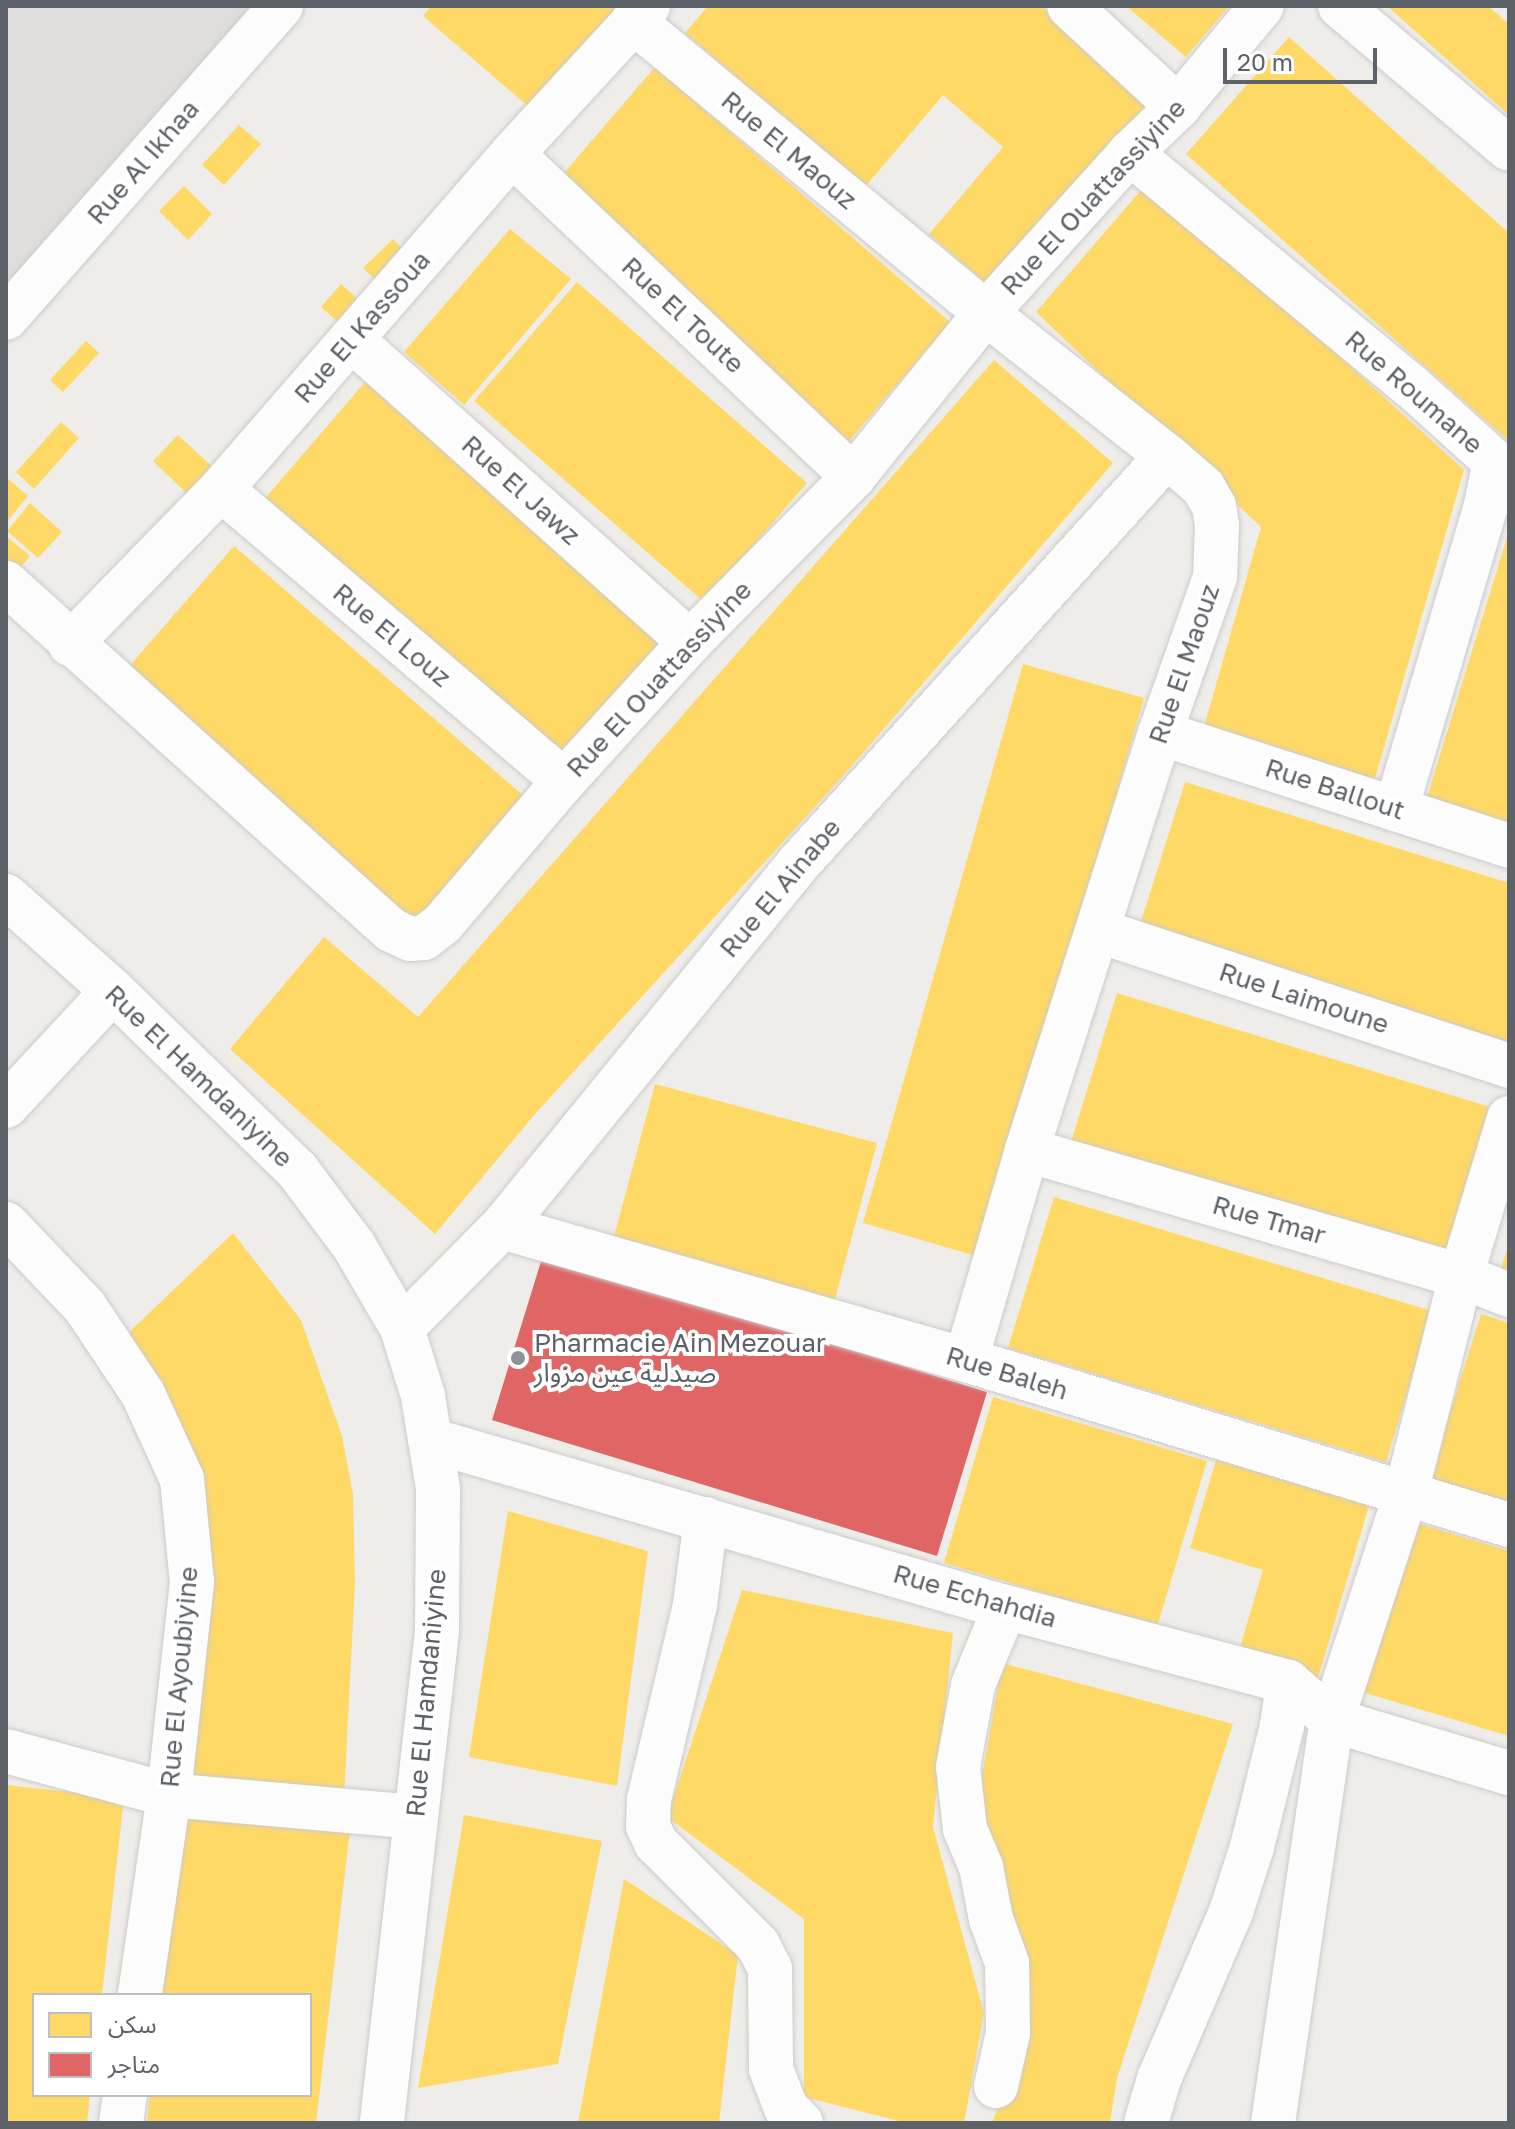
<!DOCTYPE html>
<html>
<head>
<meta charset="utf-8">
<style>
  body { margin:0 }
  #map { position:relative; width:1515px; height:2129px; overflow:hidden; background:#eeede9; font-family:"Golos Text","Noto Sans Arabic",sans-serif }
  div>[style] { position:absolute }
  .industrial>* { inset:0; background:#dfdeda }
  .homes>* { inset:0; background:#ffd966 }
  .shops>* { inset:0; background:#e06666 }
  .roads { filter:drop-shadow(0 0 2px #cbcbcb) drop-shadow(0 0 2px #cbcbcb) }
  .street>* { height:44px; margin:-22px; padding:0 22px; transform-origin:22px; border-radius:22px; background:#fcfcfc }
  .secondary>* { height:44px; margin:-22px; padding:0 22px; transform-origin:22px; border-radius:22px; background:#fcfcfc }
  .dots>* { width:22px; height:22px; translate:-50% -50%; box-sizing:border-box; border:4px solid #fff; border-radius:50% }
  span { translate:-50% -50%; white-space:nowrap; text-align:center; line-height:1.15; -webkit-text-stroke:8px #fff; paint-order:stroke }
  .street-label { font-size:26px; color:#5d6268 }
  .poi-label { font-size:26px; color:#5d6268 }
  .left { translate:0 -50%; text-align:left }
  .frame { position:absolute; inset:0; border:8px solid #5d6268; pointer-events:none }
  .legend { position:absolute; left:32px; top:1993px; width:280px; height:104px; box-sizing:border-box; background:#fff; border:2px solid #bec0c3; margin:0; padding:10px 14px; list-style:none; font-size:24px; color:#5d6268 }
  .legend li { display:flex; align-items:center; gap:16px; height:40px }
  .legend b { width:40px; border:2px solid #bec0c3 }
  .scale { position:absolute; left:1223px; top:48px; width:154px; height:36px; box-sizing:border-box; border:4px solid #5d6268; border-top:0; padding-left:10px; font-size:24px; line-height:28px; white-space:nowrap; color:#5d6268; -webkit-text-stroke:6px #fff; paint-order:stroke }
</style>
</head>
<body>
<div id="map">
  <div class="industrial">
    <i style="clip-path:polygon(6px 6px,267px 6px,6px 316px)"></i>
  </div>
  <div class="homes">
    <i style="clip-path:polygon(431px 6px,630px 6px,537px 114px,423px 16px)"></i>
    <i style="clip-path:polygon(708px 6px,1041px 6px,1150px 100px,990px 287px,929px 234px,1003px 147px,943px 95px,865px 187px,685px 33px)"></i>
    <i style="clip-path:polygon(1126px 6px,1229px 6px,1186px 57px)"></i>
    <i style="clip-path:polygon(1387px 6px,1488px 6px,1509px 24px,1509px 115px)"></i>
    <i style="clip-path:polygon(1289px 37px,1509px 233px,1509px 441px,1186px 154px)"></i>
    <i style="clip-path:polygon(655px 67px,950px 322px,849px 441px,553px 186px)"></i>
    <i style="clip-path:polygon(239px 125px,261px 144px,224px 185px,202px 165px)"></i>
    <i style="clip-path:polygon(1148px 182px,1464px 470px,1374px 782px,1204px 727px,1261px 527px,1036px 312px)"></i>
    <i style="clip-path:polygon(184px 186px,212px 214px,188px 240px,159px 211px)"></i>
    <i style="clip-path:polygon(510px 229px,571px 279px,464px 405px,404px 352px)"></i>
    <i style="clip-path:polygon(393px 239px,411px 258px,382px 286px,363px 268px)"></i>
    <i style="clip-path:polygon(577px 282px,807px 483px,704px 602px,474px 401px)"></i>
    <i style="clip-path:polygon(341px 284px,370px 310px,350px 333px,321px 307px)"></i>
    <i style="clip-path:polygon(86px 341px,99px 353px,63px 392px,50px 380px)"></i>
    <i style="clip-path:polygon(994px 360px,1113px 463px,843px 776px,535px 1114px,435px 1234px,230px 1049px,324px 937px,418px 1017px)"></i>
    <i style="clip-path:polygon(365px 382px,666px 640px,562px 762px,261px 503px)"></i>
    <i style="clip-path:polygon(61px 422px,79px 438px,34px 489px,16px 472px)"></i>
    <i style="clip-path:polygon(178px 435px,220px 474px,195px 501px,153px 461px)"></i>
    <i style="clip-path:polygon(6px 477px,28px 496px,6px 523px)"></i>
    <i style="clip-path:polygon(30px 503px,62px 532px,38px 558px,7px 531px)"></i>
    <i style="clip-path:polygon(1508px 534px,1509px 534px,1509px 830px,1425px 804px)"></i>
    <i style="clip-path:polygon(6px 536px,30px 556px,14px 575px,6px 567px)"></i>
    <i style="clip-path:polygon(234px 546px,525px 797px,417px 923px,125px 671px)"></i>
    <i style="clip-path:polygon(1023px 664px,1144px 698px,983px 1258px,863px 1223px)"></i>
    <i style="clip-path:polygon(1185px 782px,1509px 883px,1509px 1047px,1138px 931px)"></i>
    <i style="clip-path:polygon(1117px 993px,1500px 1110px,1453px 1260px,1071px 1142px)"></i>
    <i style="clip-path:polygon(655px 1084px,877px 1143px,834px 1303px,612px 1244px)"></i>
    <i style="clip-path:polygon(1054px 1197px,1432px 1311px,1386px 1462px,1008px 1348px)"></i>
    <i style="clip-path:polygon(233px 1233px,301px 1320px,342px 1436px,353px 1494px,355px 1583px,344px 1799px,182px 1782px,186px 1466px,122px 1339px)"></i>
    <i style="clip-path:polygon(1508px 1246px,1509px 1246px,1509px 1279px,1499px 1276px)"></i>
    <i style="clip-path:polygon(1481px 1314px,1509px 1323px,1509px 1504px,1429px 1478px)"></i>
    <i style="clip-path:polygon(993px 1397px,1207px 1461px,1157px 1627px,944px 1563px)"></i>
    <i style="clip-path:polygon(1216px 1460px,1369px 1506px,1318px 1678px,1238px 1654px,1263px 1570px,1190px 1548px)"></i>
    <i style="clip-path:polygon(508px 1511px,648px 1551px,617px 1786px,469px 1757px)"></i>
    <i style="clip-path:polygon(1414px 1522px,1509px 1551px,1509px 1736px,1362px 1692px)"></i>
    <i style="clip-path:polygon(742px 1590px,953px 1633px,933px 1827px,984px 2013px,964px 2123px,907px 2123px,804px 2097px,804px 1919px,667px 1817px)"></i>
    <i style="clip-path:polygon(1002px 1663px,1233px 1724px,1117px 2078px,1110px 2123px,992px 2123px,1012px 2072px,978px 1799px)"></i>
    <i style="clip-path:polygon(6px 1785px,124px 1798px,102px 1995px,34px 1995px,34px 2095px,90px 2095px,87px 2123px,6px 2123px)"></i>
    <i style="clip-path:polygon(185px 1802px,351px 1821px,316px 2123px,147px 2123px,150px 2095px,310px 2095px,310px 1995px,162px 1995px)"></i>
    <i style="clip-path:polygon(464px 1815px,602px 1841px,558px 2064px,418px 2088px)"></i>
    <i style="clip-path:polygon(624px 1879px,738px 1955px,719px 2123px,578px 2123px)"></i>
  </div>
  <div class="shops">
    <i style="clip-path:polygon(543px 1255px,987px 1392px,937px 1556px,492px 1420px)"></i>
  </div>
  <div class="roads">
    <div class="street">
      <i style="left:1069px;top:6px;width:149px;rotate:42.8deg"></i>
      <i style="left:1340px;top:6px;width:221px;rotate:40.2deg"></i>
      <i style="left:633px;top:21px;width:458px;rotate:39.6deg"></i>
      <i style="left:986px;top:313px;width:231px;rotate:38.3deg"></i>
      <i style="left:1167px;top:456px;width:48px;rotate:40.7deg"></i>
      <i style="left:1203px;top:487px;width:22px;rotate:60deg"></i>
      <i style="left:1214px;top:506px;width:20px;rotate:81deg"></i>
      <i style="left:1217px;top:526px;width:51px;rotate:92.2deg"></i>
      <i style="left:1215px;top:577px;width:165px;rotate:109.4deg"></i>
      <i style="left:1160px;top:733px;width:438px;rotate:107.7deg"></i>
      <i style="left:1027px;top:1150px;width:219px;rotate:106.2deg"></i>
      <i style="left:1130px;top:153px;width:365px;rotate:39.7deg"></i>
      <i style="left:1411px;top:386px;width:113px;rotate:42.1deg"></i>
      <i style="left:1495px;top:462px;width:48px;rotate:102deg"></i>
      <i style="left:1485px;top:509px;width:313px;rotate:106.5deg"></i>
      <i style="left:512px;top:154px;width:470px;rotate:43.4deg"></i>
      <i style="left:351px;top:339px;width:455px;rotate:41.8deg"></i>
      <i style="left:221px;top:489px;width:450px;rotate:40.4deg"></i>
      <i style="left:6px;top:583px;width:518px;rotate:42.03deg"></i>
      <i style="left:391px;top:930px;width:21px;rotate:25deg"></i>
      <i style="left:410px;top:939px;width:14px;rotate:-4deg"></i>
      <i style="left:424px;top:938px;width:24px;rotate:-38deg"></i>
      <i style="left:443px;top:923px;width:187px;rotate:-49.6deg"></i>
      <i style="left:564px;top:781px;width:188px;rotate:-47.8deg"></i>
      <i style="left:690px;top:642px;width:232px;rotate:-45.3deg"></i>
      <i style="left:853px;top:477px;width:211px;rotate:-51deg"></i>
      <i style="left:986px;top:313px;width:215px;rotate:-48deg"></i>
      <i style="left:1130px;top:153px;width:66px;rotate:-43.8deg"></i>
      <i style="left:1178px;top:107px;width:131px;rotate:-50.3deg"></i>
      <i style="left:70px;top:644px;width:216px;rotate:-45.7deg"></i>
      <i style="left:221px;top:489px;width:444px;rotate:-49deg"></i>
      <i style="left:512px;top:154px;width:201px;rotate:-47.4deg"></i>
      <i style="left:1160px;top:733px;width:367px;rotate:17.9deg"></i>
      <i style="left:6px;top:896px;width:143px;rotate:41.6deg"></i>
      <i style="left:113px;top:991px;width:257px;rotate:44.2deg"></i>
      <i style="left:297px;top:1170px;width:95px;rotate:53.1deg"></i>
      <i style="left:354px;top:1246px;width:95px;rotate:59.7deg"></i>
      <i style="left:402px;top:1328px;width:71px;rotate:72.8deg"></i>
      <i style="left:423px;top:1396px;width:94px;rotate:80.8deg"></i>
      <i style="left:438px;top:1489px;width:142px;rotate:90.4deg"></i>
      <i style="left:437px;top:1631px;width:495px;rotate:96.4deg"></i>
      <i style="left:1099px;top:931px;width:432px;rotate:18.2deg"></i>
      <i style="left:6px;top:1106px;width:157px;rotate:-47.1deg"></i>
      <i style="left:1027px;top:1150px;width:452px;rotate:16.2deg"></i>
      <i style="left:1461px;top:1276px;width:52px;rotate:21.6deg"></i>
      <i style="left:6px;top:1224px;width:115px;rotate:46.4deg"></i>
      <i style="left:85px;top:1307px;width:105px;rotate:56.3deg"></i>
      <i style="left:143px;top:1394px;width:94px;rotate:65.4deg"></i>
      <i style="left:182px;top:1479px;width:103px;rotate:84.5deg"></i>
      <i style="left:192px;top:1582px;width:214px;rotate:96.2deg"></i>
      <i style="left:169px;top:1795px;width:202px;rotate:98.3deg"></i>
      <i style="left:502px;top:1227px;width:483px;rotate:16deg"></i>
      <i style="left:966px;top:1360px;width:568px;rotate:16.9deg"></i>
      <i style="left:402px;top:1328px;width:142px;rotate:-45.3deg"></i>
      <i style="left:502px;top:1227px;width:468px;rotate:-50.8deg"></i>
      <i style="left:798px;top:864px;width:550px;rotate:-47.87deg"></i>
      <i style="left:430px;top:1440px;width:599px;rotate:16.2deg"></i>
      <i style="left:1005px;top:1607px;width:293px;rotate:14.8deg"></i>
      <i style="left:1288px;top:1682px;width:58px;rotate:40.8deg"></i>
      <i style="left:1332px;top:1720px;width:185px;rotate:16.7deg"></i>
      <i style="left:706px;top:1519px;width:87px;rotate:97.3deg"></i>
      <i style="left:695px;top:1605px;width:199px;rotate:103.3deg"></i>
      <i style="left:649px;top:1799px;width:27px;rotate:92deg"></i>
      <i style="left:648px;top:1826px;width:19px;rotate:65deg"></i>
      <i style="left:656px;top:1843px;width:144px;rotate:45deg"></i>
      <i style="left:758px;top:1945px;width:27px;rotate:63deg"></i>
      <i style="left:770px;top:1969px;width:100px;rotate:89.4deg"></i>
      <i style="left:771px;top:2069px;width:42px;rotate:69deg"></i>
      <i style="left:786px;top:2108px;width:21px;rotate:45deg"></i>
      <i style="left:6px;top:1751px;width:169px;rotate:15.1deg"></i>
      <i style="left:169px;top:1795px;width:247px;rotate:5.1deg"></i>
      <i style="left:996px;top:2086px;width:54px;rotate:-77.2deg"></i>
      <i style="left:1008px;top:2033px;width:70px;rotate:-90.8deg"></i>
      <i style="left:1007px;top:1963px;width:47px;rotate:-110deg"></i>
      <i style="left:991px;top:1919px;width:53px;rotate:-100.9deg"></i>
      <i style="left:981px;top:1867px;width:41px;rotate:-112.8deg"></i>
      <i style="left:965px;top:1829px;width:62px;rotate:-96.4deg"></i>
      <i style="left:958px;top:1767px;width:83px;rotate:-79.6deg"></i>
      <i style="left:973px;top:1685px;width:84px;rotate:-67.7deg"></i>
      <i style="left:121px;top:2123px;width:28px;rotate:-82deg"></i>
      <i style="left:1146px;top:2123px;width:46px;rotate:-73.5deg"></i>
      <i style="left:1159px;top:2079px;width:182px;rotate:-66.7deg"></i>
      <i style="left:1231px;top:1912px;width:68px;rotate:-72.1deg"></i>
      <i style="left:1252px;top:1847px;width:125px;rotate:-76.1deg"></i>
      <i style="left:1282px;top:1726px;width:44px;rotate:-82.2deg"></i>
      <i style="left:1273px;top:2123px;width:407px;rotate:-81.7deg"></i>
      <i style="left:1332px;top:1720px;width:239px;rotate:-71.9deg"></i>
      <i style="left:1406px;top:1493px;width:224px;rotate:-75.8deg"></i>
      <i style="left:1461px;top:1276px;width:165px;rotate:-73.1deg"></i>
    </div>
    <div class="secondary">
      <i style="left:6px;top:318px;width:416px;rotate:-48.6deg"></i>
    </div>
  </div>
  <div class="dots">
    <i style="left:518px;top:1358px;background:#909395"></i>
  </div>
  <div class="street-label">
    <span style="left:789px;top:150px;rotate:40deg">Rue El Maouz</span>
    <span style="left:143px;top:162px;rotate:-49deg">Rue Al Ikhaa</span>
    <span style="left:1093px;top:197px;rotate:-47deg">Rue El Ouattassiyine</span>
    <span style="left:683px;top:315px;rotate:43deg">Rue El Toute</span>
    <span style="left:362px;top:327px;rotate:-49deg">Rue El Kassoua</span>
    <span style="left:1414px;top:392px;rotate:41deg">Rue Roumane</span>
    <span style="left:521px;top:490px;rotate:42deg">Rue El Jawz</span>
    <span style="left:392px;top:635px;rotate:40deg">Rue El Louz</span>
    <span style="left:1184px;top:664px;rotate:-71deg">Rue El Maouz</span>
    <span style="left:659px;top:679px;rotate:-47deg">Rue El Ouattassiyine</span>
    <span style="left:1335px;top:789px;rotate:18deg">Rue Ballout</span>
    <span style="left:780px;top:888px;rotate:-50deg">Rue El Ainabe</span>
    <span style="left:1304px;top:998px;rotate:18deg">Rue Laimoune</span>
    <span style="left:199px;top:1076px;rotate:44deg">Rue El Hamdaniyine</span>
    <span style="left:1269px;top:1220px;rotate:16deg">Rue Tmar</span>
    <span style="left:1007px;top:1373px;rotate:17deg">Rue Baleh</span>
    <span style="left:975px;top:1596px;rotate:16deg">Rue Echahdia</span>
    <span style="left:179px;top:1677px;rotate:-85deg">Rue El Ayoubiyine</span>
    <span style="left:426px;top:1693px;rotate:-85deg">Rue El Hamdaniyine</span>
  </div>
  <div class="poi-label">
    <span class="left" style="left:534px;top:1358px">Pharmacie Ain Mezouar<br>صيدلية عين مزوار</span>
  </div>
  <div class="frame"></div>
  <ul class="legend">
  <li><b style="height:22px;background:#ffd966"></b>سكن</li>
  <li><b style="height:22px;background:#e06666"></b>متاجر</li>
  </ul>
  <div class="scale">20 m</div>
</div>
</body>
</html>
